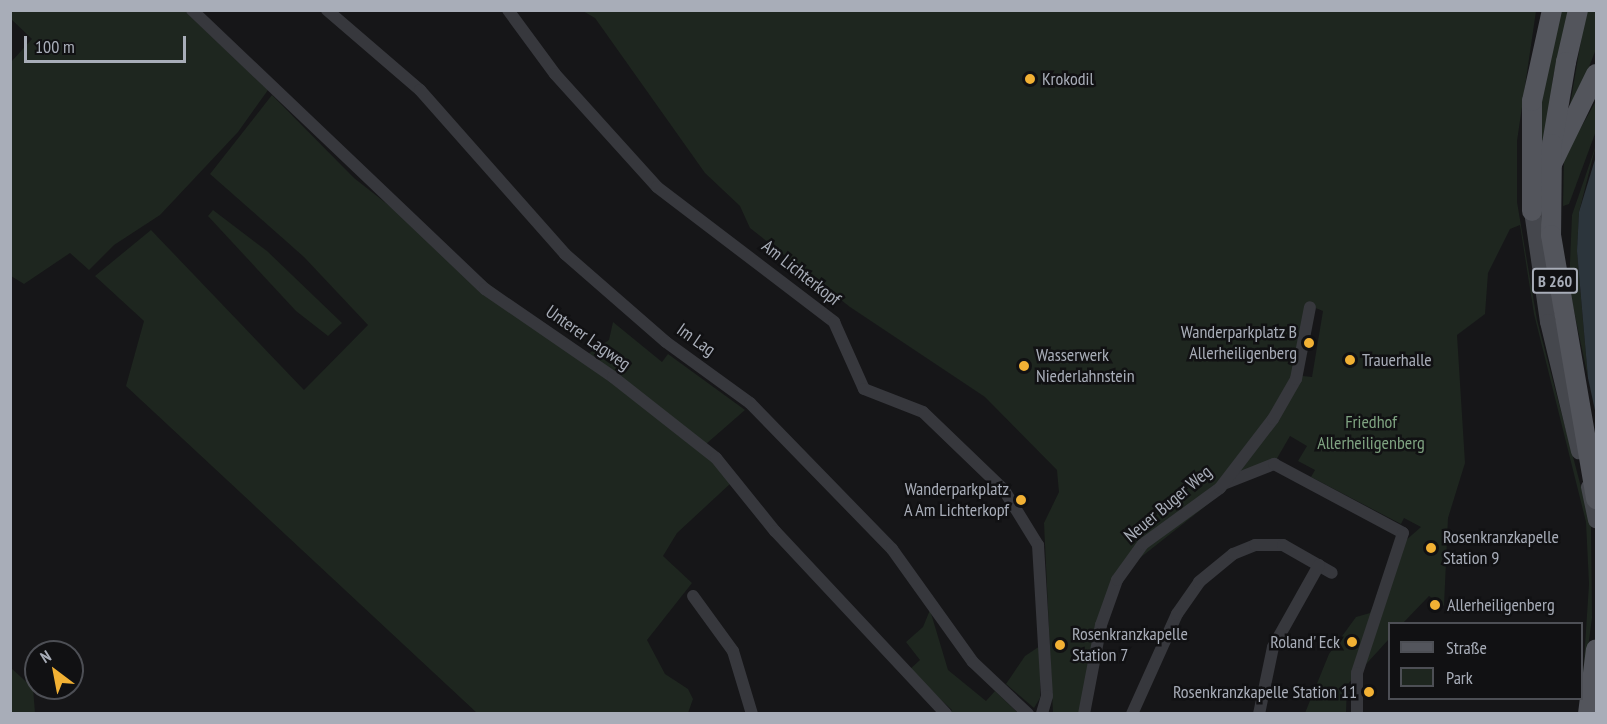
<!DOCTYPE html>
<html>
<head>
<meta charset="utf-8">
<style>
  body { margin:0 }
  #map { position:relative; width:1607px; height:724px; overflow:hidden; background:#161618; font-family:"PT Sans Narrow",sans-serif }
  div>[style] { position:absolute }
  .green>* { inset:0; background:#1e261f }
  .water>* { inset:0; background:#2c353c }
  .street>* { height:12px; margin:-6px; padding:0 6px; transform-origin:6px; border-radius:6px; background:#37383d }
  .secondary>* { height:16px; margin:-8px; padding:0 8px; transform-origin:8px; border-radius:8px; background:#45474d }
  .primary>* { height:20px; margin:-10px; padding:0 10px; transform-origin:10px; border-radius:10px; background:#53555c }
  .primary-bridge>* { height:20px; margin:-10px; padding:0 10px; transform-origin:10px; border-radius:10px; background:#53555c }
  .dots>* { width:16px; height:16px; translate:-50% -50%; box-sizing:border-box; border:3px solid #111113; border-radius:50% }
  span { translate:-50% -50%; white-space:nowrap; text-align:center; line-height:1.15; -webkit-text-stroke:5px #111113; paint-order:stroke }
  .shield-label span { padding:2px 4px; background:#111113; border:2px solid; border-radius:4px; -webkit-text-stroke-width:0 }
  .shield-label { font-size:16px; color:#a8adb8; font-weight:700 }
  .poi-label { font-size:18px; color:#a8adb8 }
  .left { translate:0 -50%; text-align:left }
  .right { translate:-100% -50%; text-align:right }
  .street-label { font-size:18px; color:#a8adb8 }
  .park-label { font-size:18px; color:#7fa381 }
  .frame { position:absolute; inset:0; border:12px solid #a8adb8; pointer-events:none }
  .legend { position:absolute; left:1388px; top:622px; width:195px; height:78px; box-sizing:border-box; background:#111113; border:2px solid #4d4f55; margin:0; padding:8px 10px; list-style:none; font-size:18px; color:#a8adb8 }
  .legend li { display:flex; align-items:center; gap:12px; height:30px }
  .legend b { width:30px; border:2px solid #4d4f55 }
  .north { position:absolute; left:24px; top:640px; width:60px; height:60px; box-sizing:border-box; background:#111113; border:2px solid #4d4f55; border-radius:50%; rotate:328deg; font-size:16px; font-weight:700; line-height:24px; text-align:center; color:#a8adb8 }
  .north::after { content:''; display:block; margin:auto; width:21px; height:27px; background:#f2b134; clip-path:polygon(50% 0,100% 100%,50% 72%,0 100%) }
  .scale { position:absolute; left:24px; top:36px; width:162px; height:27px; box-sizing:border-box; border:3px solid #a8adb8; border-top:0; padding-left:8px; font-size:18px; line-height:21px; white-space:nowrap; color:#a8adb8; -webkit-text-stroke:4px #111113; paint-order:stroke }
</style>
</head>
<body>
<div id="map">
  <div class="green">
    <i style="clip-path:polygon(11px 11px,185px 11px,268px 90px,238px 132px,160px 215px,114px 245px,89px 270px,70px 253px,24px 284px,11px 276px,11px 62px,32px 39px,11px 19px)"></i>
    <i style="clip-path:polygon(evenodd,583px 11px,1536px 11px,1517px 141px,1517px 202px,1537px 320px,1591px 525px,1592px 618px,1582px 692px,1589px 584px,1586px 522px,1534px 314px,1520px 225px,1510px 229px,1488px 273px,1485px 314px,1457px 335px,1465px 463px,1448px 518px,1444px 606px,1429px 596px,1403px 623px,1390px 624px,1389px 639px,1347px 685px,1346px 713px,1305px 713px,1329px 654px,1356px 617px,1370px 613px,1405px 541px,1421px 527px,1404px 518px,1401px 524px,1311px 477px,1315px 470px,1298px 461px,1307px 446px,1290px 436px,1272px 467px,1236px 482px,1131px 565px,1111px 603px,1088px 713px,1053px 713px,1044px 523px,1059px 492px,1057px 470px,985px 397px,850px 307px,750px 228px,740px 206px,705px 173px,595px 18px,583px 11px,1313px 307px,1323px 311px,1312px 377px,1293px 375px,1313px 307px)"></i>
    <i style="clip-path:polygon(1557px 11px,1570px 11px,1553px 77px,1543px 174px,1535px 191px,1534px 137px)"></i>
    <i style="clip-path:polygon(1586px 11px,1596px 11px,1596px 49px,1567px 123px)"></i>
    <i style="clip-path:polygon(272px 95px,354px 178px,713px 460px,731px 483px,677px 533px,663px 556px,692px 583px,647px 640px,665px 674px,688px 689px,693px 699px,688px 713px,477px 713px,126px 386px,144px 321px,95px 276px,151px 230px,304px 390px,368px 325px,304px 257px,210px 174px)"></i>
    <i style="clip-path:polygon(1596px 101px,1596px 131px,1569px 204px,1563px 206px,1564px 157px)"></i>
    <i style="clip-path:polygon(1596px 145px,1579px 212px,1577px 251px,1588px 378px,1569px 287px,1572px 215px)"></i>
    <i style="clip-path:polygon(213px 210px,267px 251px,342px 323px,328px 336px,296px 311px,208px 216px)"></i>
    <i style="clip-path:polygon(613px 322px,662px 362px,668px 354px,745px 410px,706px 444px,588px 354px,609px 340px)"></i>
    <i style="clip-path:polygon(930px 610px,948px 670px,986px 701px,995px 691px,1018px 713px,949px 713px,952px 710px,909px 670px,920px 660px,906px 642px,923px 627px)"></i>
    <i style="clip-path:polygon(1040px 646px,1040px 698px,1034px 708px,1006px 684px,1025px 656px)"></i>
    <i style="clip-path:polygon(10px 667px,33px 688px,35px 713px,11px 713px)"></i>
  </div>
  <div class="water">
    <i style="clip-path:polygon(1596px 156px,1596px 415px,1588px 378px,1577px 251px,1579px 212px)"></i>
  </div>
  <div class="street">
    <i style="left:192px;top:10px;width:405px;rotate:43.6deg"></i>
    <i style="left:485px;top:289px;width:155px;rotate:34.5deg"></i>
    <i style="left:613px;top:377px;width:131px;rotate:38.2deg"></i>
    <i style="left:716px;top:458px;width:94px;rotate:51.1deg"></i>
    <i style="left:775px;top:531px;width:250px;rotate:46.9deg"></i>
    <i style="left:327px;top:10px;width:123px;rotate:40.7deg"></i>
    <i style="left:420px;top:90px;width:219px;rotate:48.5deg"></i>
    <i style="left:565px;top:254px;width:134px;rotate:41.1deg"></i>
    <i style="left:666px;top:342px;width:104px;rotate:36deg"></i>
    <i style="left:750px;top:403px;width:204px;rotate:45.8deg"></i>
    <i style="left:892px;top:549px;width:139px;rotate:54.4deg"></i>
    <i style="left:973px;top:662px;width:76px;rotate:43.4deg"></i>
    <i style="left:508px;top:10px;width:79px;rotate:53.7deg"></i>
    <i style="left:555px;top:74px;width:152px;rotate:47.9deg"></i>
    <i style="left:657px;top:187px;width:223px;rotate:37.3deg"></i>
    <i style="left:834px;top:322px;width:73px;rotate:65.9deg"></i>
    <i style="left:864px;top:389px;width:63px;rotate:21.3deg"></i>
    <i style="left:923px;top:412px;width:112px;rotate:43.9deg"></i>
    <i style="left:1004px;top:490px;width:65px;rotate:58.3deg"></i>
    <i style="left:1038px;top:545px;width:151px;rotate:86.6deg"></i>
    <i style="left:1047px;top:696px;width:19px;rotate:106deg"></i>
    <i style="left:1226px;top:483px;width:52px;rotate:-21.6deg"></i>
    <i style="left:1274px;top:464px;width:146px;rotate:28.1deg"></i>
    <i style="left:1403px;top:533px;width:147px;rotate:108.2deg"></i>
    <i style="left:1357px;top:673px;width:41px;rotate:90deg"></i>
    <i style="left:693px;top:596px;width:68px;rotate:54deg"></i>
    <i style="left:733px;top:651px;width:66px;rotate:73.2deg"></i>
    <i style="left:1084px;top:714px;width:91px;rotate:-79.2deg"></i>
    <i style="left:1101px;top:625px;width:48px;rotate:-70.4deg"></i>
    <i style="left:1117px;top:580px;width:44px;rotate:-54.2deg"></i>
    <i style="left:1143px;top:544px;width:95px;rotate:-36deg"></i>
    <i style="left:1220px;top:488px;width:87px;rotate:-52.5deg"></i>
    <i style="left:1273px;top:419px;width:46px;rotate:-60.1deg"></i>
    <i style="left:1296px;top:379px;width:73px;rotate:-79deg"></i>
    <i style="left:1132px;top:714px;width:110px;rotate:-65.8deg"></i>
    <i style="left:1177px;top:614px;width:39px;rotate:-55deg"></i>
    <i style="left:1199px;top:582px;width:44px;rotate:-39.5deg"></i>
    <i style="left:1233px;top:554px;width:24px;rotate:-22deg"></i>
    <i style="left:1255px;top:545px;width:28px"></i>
    <i style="left:1283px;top:545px;width:56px;rotate:29.7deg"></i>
    <i style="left:1259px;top:714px;width:68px;rotate:-78.2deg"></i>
    <i style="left:1273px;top:647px;width:94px;rotate:-60.7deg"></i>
  </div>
  <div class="secondary">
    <i style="left:1532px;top:211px;width:112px;rotate:81.8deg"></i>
    <i style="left:1548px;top:322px;width:133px;rotate:76.5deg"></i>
    <i style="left:1589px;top:487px;width:34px;rotate:78deg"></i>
  </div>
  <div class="primary">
    <i style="left:1566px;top:62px;width:53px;rotate:-77deg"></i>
    <i style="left:1549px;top:170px;width:107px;rotate:-63.9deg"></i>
    <i style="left:1532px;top:211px;width:110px;rotate:-90deg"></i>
    <i style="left:1532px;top:101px;width:93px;rotate:-77.6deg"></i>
    <i style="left:1588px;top:714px;width:65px;rotate:-83deg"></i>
  </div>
  <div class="primary-bridge">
    <i style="left:1566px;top:62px;width:83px;rotate:99.7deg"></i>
    <i style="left:1552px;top:144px;width:91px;rotate:90.6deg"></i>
    <i style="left:1551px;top:235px;width:268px;rotate:80.3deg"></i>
  </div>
  <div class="dots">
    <i style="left:1030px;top:79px;background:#f2b134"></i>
    <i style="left:1309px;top:343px;background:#f2b134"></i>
    <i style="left:1350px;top:360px;background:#f2b134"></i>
    <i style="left:1024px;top:366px;background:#f2b134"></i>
    <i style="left:1021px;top:500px;background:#f2b134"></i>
    <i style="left:1431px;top:548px;background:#f2b134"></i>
    <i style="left:1435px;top:605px;background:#f2b134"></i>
    <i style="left:1352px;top:642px;background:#f2b134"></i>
    <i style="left:1060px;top:645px;background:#f2b134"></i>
    <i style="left:1369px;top:692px;background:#f2b134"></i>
  </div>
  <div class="shield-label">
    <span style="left:1555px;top:281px">B 260</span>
  </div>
  <div class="poi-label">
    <span class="left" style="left:1042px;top:79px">Krokodil</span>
    <span class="right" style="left:1297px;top:343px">Wanderparkplatz B<br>Allerheiligenberg</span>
    <span class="left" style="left:1036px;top:366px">Wasserwerk<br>Niederlahnstein</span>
    <span class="left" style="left:1362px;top:360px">Trauerhalle</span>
    <span class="right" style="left:1009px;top:500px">Wanderparkplatz<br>A Am Lichterkopf</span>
    <span class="left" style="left:1443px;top:548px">Rosenkranzkapelle<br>Station 9</span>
    <span class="left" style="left:1447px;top:605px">Allerheiligenberg</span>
    <span class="left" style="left:1072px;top:645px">Rosenkranzkapelle<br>Station 7</span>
    <span class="right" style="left:1340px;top:642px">Roland' Eck</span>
    <span class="right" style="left:1357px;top:692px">Rosenkranzkapelle Station 11</span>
  </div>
  <div class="street-label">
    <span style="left:801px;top:273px;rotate:38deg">Am Lichterkopf</span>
    <span style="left:588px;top:338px;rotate:35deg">Unterer Lagweg</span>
    <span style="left:696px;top:340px;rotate:35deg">Im Lag</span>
    <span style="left:1168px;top:504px;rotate:-40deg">Neuer Buger Weg</span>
  </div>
  <div class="park-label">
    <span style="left:1371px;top:433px">Friedhof<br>Allerheiligenberg</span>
  </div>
  <div class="frame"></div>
  <ul class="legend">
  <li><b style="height:8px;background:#53555c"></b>Straße</li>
  <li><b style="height:16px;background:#1e261f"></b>Park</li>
  </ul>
  <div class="north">N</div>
  <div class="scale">100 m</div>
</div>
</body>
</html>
